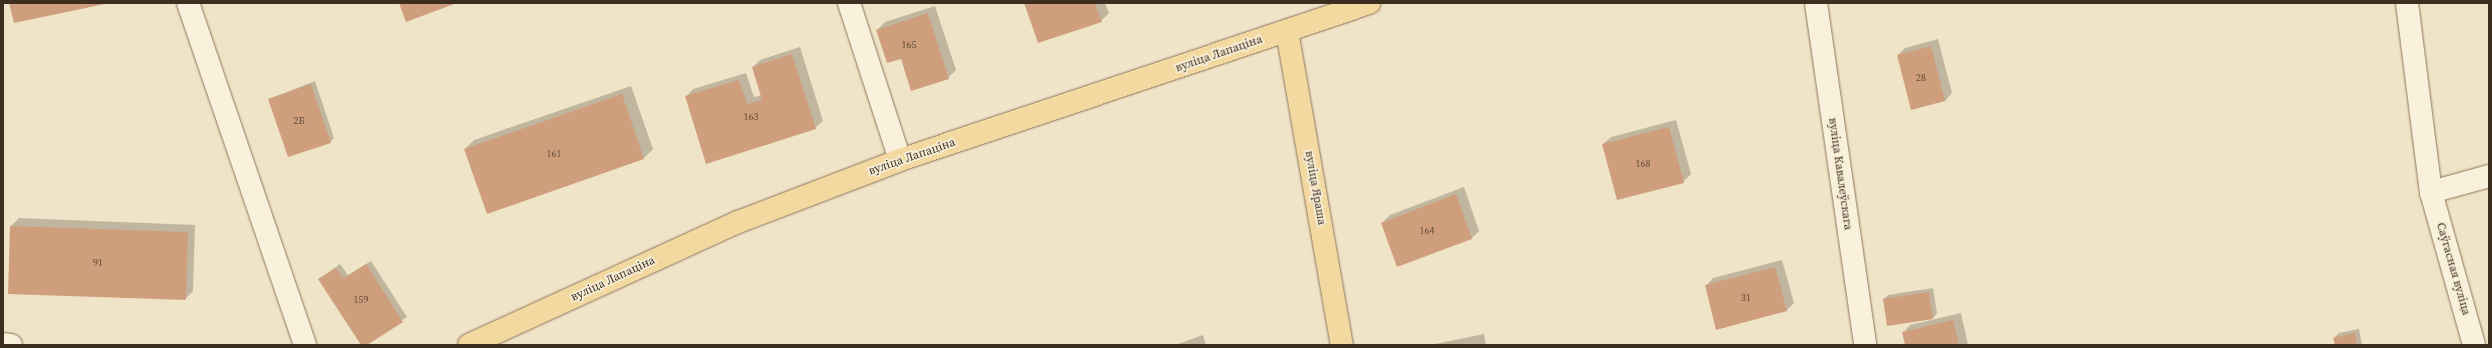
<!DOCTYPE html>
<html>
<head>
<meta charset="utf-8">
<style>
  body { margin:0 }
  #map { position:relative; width:2492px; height:348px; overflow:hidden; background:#f0e4c8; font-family:"Source Serif 4",serif }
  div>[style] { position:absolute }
  .shadow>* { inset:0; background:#0003 }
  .building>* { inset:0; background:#cf9f7d }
  .roads { filter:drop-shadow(0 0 1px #8d765c) drop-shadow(0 0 1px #8d765c) }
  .minor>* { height:22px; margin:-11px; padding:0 11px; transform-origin:11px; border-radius:11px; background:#faf1dc }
  .primary>* { height:22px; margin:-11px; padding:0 11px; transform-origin:11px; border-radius:11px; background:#f3d9a0 }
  span { translate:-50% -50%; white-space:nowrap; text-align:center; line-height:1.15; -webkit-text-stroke:3.5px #f7eed8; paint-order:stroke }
  .number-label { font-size:10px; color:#624a37 }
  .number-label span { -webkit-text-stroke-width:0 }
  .street-label { font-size:12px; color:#3d2e20 }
  .frame { position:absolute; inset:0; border:4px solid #3d2e20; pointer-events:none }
</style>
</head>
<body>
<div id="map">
  <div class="shadow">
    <i style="clip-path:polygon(1025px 3px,1105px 3px,1109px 13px,1101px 21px)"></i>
    <i style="clip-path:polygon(935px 6px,956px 70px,948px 78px,901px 58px,877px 30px,885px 22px)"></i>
    <i style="clip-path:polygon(1938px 39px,1952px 93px,1945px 101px,1898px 55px,1905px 48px)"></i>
    <i style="clip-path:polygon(800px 47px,823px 121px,815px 128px,686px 97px,693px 89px,746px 73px,754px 97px,762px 95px,753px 67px,760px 60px)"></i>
    <i style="clip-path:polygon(315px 81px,334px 138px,330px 142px,269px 99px)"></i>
    <i style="clip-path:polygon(631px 86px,653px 149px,644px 158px,487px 212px,465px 149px,474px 140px)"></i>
    <i style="clip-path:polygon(1676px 120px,1691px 174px,1683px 182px,1603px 144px,1611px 137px)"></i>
    <i style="clip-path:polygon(1464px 187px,1479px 231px,1472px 238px,1382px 223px,1390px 215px)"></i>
    <i style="clip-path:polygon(19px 218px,195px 225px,193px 291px,185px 299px,9px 293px,11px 226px)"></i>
    <i style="clip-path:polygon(1782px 260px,1794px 303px,1786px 311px,1706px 286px,1713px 278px)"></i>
    <i style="clip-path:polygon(371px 261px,407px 317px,362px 345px,319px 279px,340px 264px,348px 275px)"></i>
    <i style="clip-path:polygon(1933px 288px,1937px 313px,1933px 318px,1884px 299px,1888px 295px)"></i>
    <i style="clip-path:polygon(1961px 313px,1968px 345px,1906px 345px,1903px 333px,1910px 325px)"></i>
    <i style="clip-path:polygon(2359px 329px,2362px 345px,2336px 345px,2334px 338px,2339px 333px)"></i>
    <i style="clip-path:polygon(1484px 334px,1486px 345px,1430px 345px)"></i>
    <i style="clip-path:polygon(1203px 335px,1206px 345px,1175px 345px)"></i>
  </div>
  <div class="building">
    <i style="clip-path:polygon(9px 3px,105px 3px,105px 4px,14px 23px)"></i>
    <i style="clip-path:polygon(399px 3px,457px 3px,406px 22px)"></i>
    <i style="clip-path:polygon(1024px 3px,1095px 3px,1102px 22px,1038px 43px)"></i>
    <i style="clip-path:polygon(928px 13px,949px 79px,911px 91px,901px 59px,887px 63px,876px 30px)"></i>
    <i style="clip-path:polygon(1931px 46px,1945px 101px,1911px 110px,1897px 55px)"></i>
    <i style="clip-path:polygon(792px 54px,816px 129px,706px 164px,685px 96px,739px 80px,747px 104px,762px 100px,752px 67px)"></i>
    <i style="clip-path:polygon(311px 84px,331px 143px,288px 157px,268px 99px)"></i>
    <i style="clip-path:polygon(622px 94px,644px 159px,487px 214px,464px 149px)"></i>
    <i style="clip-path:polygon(1669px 127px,1684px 183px,1617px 200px,1602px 144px)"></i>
    <i style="clip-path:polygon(1456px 194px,1472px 239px,1397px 267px,1381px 223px)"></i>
    <i style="clip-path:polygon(10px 226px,188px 232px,186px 300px,8px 294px)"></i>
    <i style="clip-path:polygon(366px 264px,403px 322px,367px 345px,361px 345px,318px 279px,336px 268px,343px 279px)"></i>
    <i style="clip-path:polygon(1775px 267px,1787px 311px,1716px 330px,1705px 285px)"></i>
    <i style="clip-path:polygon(1929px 292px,1933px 319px,1887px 326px,1883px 299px)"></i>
    <i style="clip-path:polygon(1953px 320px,1959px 345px,1905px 345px,1902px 332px)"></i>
    <i style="clip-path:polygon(2355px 333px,2357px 345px,2335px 345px,2333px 338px)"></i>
  </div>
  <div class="roads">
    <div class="minor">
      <i style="left:188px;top:3px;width:361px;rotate:71.1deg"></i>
      <i style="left:849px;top:3px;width:165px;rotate:72deg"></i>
      <i style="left:1816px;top:3px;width:345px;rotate:81.8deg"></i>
      <i style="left:2407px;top:3px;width:191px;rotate:82.8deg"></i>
      <i style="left:2431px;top:192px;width:159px;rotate:74.3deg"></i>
      <i style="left:2431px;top:192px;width:60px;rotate:-15.4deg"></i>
      <i style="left:3px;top:344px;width:8px;rotate:7deg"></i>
    </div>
    <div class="primary">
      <i style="left:1287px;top:31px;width:319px;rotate:80.1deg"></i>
      <i style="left:469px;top:345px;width:296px;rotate:-24.6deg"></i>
      <i style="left:738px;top:222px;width:173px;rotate:-20.9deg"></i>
      <i style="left:900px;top:160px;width:495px;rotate:-18.5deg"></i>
    </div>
  </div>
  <div class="number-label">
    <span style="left:909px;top:45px">165</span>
    <span style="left:1921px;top:78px">28</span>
    <span style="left:751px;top:117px">163</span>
    <span style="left:299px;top:121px">2Б</span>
    <span style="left:554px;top:154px">161</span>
    <span style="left:1643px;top:164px">168</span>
    <span style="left:1427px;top:231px">164</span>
    <span style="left:98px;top:263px">91</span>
    <span style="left:1746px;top:298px">31</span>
    <span style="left:361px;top:300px">159</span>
  </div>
  <div class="street-label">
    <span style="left:1219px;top:54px;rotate:-19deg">вуліца Лапаціна</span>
    <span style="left:912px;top:157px;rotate:-19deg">вуліца Лапаціна</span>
    <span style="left:1840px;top:174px;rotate:82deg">вуліца Кавалеўскага</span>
    <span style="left:1315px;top:188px;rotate:80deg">вуліца Яраша</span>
    <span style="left:2453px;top:269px;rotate:74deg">Саўгасная вуліца</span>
    <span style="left:613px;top:279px;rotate:-25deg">вуліца Лапаціна</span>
  </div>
  <div class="frame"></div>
</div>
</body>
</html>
